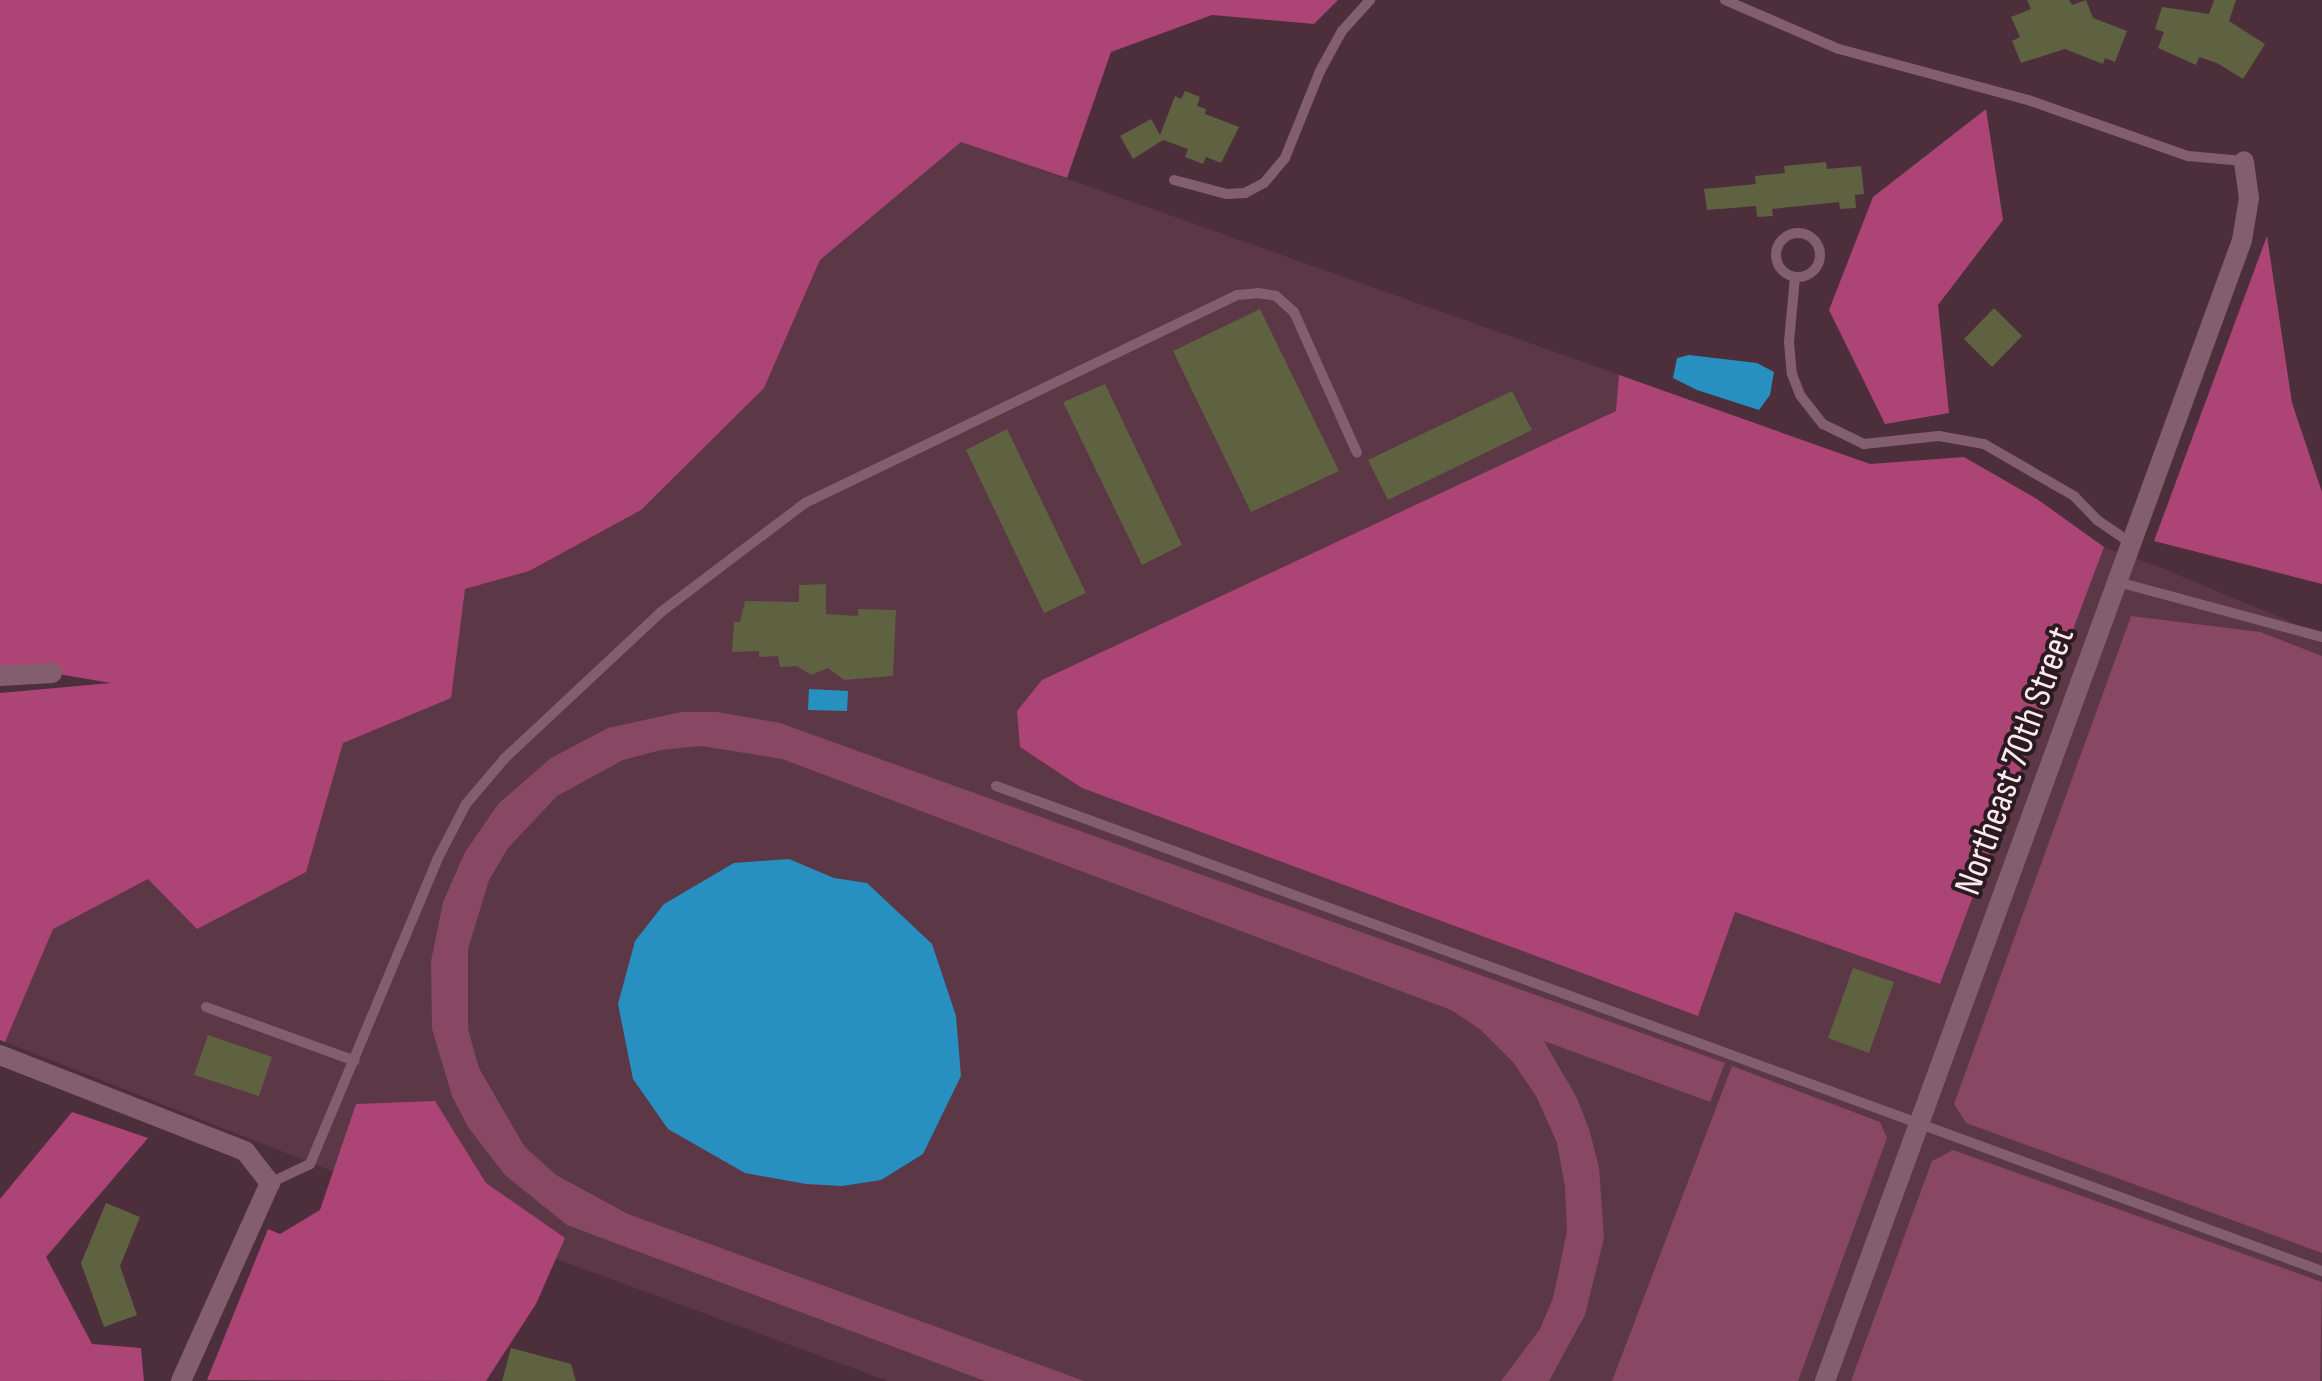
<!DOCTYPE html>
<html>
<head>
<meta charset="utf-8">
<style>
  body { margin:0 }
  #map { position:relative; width:2322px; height:1381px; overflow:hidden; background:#4d2e3b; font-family:"Sofia Sans Condensed",sans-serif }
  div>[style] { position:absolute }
  .built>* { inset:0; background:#5c3746 }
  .green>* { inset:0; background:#884763 }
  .forest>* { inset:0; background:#ad4476 }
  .water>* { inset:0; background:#2790c1 }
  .building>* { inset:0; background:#5e6241 }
  .service>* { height:10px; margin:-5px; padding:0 5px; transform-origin:5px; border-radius:5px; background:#835f6d }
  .service>.ring { margin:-5px; padding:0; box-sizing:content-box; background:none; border:10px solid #835f6d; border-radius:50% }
  .minor>* { height:20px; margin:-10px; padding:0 10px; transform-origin:10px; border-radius:10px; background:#835f6d }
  span { translate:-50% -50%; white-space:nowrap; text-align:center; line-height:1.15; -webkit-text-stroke:8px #2a1b21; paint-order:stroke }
  .street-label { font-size:38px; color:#fde8f0 }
</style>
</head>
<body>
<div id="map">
  <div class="built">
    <i style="clip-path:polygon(961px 141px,2154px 565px,2322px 635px,2322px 1381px,888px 1381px,524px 1247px,0 1040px,0 693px,117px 683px,764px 388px,820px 260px)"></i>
  </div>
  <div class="green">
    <i style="clip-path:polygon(2131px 616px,2260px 632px,2322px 656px,2322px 1253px,1966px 1123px,1954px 1104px)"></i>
    <i style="clip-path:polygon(681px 712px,717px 712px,780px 723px,1725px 1063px,1710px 1102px,1544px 1041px,1577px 1098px,1589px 1129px,1599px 1167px,1604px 1238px,1585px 1315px,1549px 1381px,1501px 1381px,1540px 1329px,1553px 1298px,1567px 1231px,1565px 1187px,1557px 1143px,1536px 1096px,1513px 1062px,1481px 1030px,1451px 1010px,782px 759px,701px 746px,661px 750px,623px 760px,557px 796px,508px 848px,489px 880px,468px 949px,468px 1029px,479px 1068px,524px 1146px,556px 1175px,628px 1214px,1084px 1381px,985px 1381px,567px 1225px,505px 1175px,468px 1127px,452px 1096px,432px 1029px,431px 961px,443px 902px,465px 852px,499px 803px,551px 758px,608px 728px)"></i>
    <i style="clip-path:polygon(1732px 1066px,1880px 1122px,1887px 1138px,1798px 1381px,1612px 1381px)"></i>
    <i style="clip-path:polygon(1953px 1150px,2322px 1282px,2320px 1381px,1851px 1381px,1932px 1161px)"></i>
  </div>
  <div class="forest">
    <i style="clip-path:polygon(0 0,1338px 0,1314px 24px,1212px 15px,1111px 52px,1067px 178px,961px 142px,820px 260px,764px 388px,641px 510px,529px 571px,465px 589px,451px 698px,343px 743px,306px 872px,197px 929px,148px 879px,53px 929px,5px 1042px,0 1040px,0 693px,111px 683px,52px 673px,0 676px)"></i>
    <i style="clip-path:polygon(1986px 109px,2003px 220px,1938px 305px,1949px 413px,1885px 424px,1829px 310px,1873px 197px)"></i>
    <i style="clip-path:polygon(2267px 236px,2292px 403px,2322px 492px,2322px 584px,2154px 541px)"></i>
    <i style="clip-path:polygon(1619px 375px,1870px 464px,1964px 457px,2037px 499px,2104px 547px,1940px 984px,1735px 912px,1698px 1016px,1082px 788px,1020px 747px,1017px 711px,1042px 680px,1616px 411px)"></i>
    <i style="clip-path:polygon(435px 1101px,486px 1183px,565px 1238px,536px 1304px,486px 1381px,207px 1380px,268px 1229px,280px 1234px,320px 1210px,356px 1104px)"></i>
    <i style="clip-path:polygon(72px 1112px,148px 1138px,46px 1257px,92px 1344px,141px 1348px,144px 1381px,0 1381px,0 1199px)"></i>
  </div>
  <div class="water">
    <i style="clip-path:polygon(1689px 355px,1757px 363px,1774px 372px,1770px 395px,1759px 410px,1697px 390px,1673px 378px,1677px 358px)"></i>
    <i style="clip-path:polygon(809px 689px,848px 691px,847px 711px,808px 710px)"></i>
    <i style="clip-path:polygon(789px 859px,834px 878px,867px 883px,932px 944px,956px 1016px,961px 1076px,923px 1154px,881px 1180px,842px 1186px,806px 1184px,745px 1173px,668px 1129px,633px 1079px,618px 1004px,635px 941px,664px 904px,734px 863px)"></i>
  </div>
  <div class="building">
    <i style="clip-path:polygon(2027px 0,2069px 0,2072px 5px,2086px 0,2093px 18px,2127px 31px,2115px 62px,2105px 58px,2103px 64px,2065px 49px,2021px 63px,2012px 41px,2020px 37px,2011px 17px,2031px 9px)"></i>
    <i style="clip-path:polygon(2214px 0,2236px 0,2229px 21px,2265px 44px,2243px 79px,2217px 63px,2199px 57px,2196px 65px,2158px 48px,2164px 32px,2155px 29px,2162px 7px,2209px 14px)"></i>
    <i style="clip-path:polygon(1185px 91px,1200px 97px,1197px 106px,1206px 109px,1205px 114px,1239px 127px,1221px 163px,1206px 157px,1203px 164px,1185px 157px,1188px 149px,1163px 140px,1133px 159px,1120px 136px,1151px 119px,1160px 135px,1175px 96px,1181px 99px)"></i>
    <i style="clip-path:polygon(1826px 162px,1827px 169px,1861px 166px,1864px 194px,1855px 195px,1856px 208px,1840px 209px,1839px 202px,1772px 209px,1773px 216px,1757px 217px,1756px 206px,1707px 210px,1704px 189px,1756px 184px,1755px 176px,1785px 173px,1784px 166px)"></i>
    <i style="clip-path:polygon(1994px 308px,2022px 336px,1992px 367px,1964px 339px)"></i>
    <i style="clip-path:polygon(1260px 309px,1339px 471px,1251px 512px,1173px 351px)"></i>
    <i style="clip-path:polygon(1105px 384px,1182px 545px,1142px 565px,1063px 402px)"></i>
    <i style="clip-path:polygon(1512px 391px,1532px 430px,1388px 500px,1368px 460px)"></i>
    <i style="clip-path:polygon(1007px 429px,1086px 593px,1044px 613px,966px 450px)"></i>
    <i style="clip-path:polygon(826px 584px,826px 614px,858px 616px,858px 609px,896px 610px,893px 676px,844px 680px,828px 668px,811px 675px,797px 666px,780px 667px,778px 656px,759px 657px,759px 651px,732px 652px,734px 622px,740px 622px,745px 601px,799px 602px,799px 585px)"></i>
    <i style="clip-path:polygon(1853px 968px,1894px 982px,1869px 1053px,1828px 1038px)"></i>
    <i style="clip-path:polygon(208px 1035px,272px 1057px,259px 1096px,194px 1075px)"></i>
    <i style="clip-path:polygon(106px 1203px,140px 1217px,120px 1266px,137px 1315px,104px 1327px,81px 1263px)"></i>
    <i style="clip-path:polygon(511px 1348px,571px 1364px,576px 1381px,502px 1381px)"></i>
  </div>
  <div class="service">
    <i style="left:1725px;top:0;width:124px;rotate:23.3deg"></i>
    <i style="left:1839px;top:49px;width:196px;rotate:15.1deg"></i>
    <i style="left:2028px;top:100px;width:170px;rotate:19.3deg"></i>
    <i style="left:2188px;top:156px;width:56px;rotate:5.1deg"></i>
    <i style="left:1174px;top:180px;width:55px;rotate:14.8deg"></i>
    <i style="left:1227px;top:194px;width:18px;rotate:-3deg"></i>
    <i style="left:1245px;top:193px;width:21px;rotate:-28deg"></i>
    <i style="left:1264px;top:183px;width:33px;rotate:-50deg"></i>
    <i style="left:1285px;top:158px;width:94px;rotate:-68.1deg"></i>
    <i style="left:1320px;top:71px;width:46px;rotate:-61.2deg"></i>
    <i style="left:1342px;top:31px;width:42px;rotate:-47.9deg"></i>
    <i class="ring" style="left:1776px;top:233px;width:34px;height:34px"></i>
    <i style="left:1795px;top:277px;width:65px;rotate:95.3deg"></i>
    <i style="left:1789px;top:342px;width:32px;rotate:85deg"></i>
    <i style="left:1792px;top:374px;width:22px;rotate:69deg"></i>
    <i style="left:1800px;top:395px;width:37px;rotate:52deg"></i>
    <i style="left:1823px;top:424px;width:46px;rotate:26deg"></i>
    <i style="left:1864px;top:444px;width:75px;rotate:-6.1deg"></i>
    <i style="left:1939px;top:436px;width:46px;rotate:10.1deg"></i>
    <i style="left:1984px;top:444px;width:104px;rotate:30deg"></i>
    <i style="left:2074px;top:496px;width:33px;rotate:46deg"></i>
    <i style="left:2097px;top:520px;width:41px;rotate:34.1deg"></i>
    <i style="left:2118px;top:582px;width:211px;rotate:15.1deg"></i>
    <i style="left:996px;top:786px;width:1412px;rotate:20.09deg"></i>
    <i style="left:206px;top:1007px;width:158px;rotate:19.9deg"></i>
    <i style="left:270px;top:1183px;width:44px;rotate:-25.4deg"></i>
    <i style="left:310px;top:1164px;width:329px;rotate:-67.3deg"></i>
    <i style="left:437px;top:860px;width:63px;rotate:-62.6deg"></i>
    <i style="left:466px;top:804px;width:59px;rotate:-49.8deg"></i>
    <i style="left:504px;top:759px;width:215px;rotate:-43.1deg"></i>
    <i style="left:661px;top:612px;width:181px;rotate:-37.1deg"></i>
    <i style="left:805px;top:503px;width:479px;rotate:-25.7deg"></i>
    <i style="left:1237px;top:295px;width:21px;rotate:-5deg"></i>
    <i style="left:1258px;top:293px;width:18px;rotate:9deg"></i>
    <i style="left:1276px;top:296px;width:24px;rotate:42deg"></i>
    <i style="left:1294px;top:312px;width:154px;rotate:65.9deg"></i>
  </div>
  <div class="minor">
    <i style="left:0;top:676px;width:52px;rotate:-3.3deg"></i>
    <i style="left:0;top:1055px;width:263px;rotate:21.4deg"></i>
    <i style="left:245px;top:1151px;width:41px;rotate:52deg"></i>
    <i style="left:270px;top:1183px;width:217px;rotate:114.2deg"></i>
    <i style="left:1825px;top:1381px;width:1215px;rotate:-69.92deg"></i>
    <i style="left:2242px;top:240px;width:43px;rotate:-80.5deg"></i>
    <i style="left:2249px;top:198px;width:37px;rotate:-98deg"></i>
  </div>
  <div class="street-label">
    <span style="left:2015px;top:761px;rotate:-70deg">Northeast 70th Street</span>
  </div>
</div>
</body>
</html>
